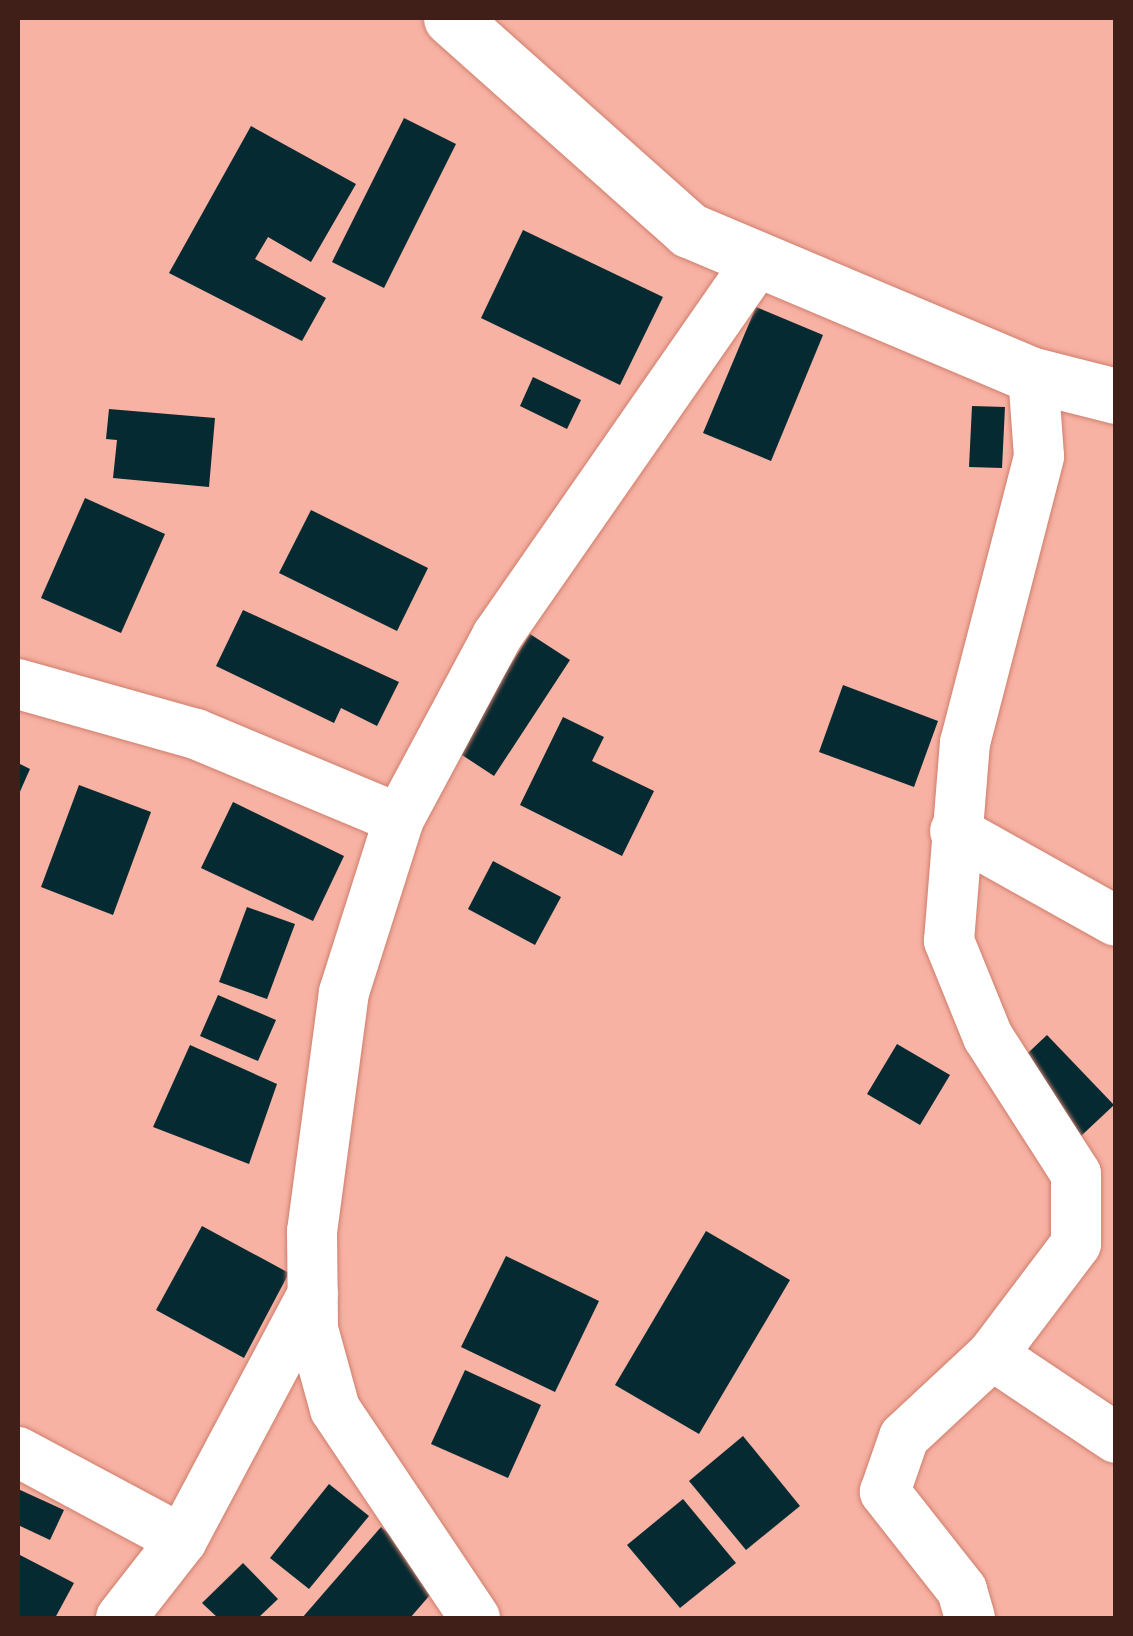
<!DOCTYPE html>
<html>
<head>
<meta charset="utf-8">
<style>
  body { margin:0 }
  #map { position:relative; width:1133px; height:1636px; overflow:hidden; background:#f7b2a3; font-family:"Sofia Sans Condensed",sans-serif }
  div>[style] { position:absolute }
  .building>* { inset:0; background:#052a31 }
  .roads { filter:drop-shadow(0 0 2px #cf7e6c) drop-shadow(0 0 2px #cf7e6c) }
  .minor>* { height:50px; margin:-25px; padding:0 25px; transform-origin:25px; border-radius:25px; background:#fff }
  .tertiary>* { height:55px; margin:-27.5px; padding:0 27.5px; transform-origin:27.5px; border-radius:27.5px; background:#fff }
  span { translate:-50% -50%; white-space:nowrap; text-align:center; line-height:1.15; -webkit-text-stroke:10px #f9c4b8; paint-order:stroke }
  .frame { position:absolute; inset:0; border:20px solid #3f1f18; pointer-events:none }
</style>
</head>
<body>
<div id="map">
  <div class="building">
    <i style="clip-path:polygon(404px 118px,456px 144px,384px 288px,332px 262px)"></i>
    <i style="clip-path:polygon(251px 126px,356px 184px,311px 262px,268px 237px,255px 259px,326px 298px,302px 341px,169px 273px)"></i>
    <i style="clip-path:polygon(523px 230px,663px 297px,620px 385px,481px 318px)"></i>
    <i style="clip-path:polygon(756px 307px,823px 335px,771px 461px,703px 433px)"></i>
    <i style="clip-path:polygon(533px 377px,581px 400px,567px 429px,520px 406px)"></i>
    <i style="clip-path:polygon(972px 406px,1005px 407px,1002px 468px,969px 467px)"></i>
    <i style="clip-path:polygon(109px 409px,215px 418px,209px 487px,113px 478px,117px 440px,106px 439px)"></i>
    <i style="clip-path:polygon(85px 498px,165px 534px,121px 633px,41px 598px)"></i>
    <i style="clip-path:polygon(311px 510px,428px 568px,397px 631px,279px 573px)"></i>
    <i style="clip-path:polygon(243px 610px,399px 682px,377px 726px,341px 708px,334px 723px,216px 666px)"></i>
    <i style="clip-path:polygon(530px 634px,570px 660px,494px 776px,456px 751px)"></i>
    <i style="clip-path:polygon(843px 685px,938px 721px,914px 787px,819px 752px)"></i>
    <i style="clip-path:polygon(563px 717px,604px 737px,592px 761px,654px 791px,622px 856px,520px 805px)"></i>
    <i style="clip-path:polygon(18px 763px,30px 769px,18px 796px)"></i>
    <i style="clip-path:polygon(79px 785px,151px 812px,113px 915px,41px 887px)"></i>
    <i style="clip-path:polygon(233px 802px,344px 856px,313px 921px,201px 868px)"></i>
    <i style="clip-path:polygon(493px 861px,561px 897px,535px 945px,468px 909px)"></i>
    <i style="clip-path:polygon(247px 907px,295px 924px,267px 999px,219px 982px)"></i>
    <i style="clip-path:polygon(218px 995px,276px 1020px,258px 1061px,200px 1036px)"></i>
    <i style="clip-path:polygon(1047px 1035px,1114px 1105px,1081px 1136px,1013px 1067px)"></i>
    <i style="clip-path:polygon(897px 1044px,950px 1075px,920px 1125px,867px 1094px)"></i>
    <i style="clip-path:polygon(190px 1045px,277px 1084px,249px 1164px,153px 1127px)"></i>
    <i style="clip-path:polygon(202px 1226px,289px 1273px,244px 1358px,156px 1310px)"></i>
    <i style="clip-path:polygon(706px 1231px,790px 1280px,699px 1434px,615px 1385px)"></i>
    <i style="clip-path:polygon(506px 1256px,599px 1301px,555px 1392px,461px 1347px)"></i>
    <i style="clip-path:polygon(465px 1370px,541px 1405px,508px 1478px,431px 1444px)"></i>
    <i style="clip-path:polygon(743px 1436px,800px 1506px,746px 1550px,689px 1481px)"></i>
    <i style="clip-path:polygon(329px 1484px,369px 1516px,309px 1589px,270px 1558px)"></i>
    <i style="clip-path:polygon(18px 1489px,64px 1510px,50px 1540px,18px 1525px)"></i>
    <i style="clip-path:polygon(683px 1499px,736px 1563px,680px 1608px,627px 1545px)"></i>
    <i style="clip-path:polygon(381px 1527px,443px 1580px,410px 1618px,302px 1618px)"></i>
    <i style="clip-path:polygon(18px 1554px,74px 1583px,55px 1618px,18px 1616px)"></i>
    <i style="clip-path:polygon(243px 1563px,278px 1599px,258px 1618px,218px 1618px,202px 1603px)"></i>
  </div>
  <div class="roads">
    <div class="minor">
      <i style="left:18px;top:684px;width:185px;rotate:15.7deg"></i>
      <i style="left:196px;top:734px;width:220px;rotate:22.7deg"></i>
      <i style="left:399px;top:819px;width:208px;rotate:-61.8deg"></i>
      <i style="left:497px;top:636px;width:457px;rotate:-55.2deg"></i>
      <i style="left:399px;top:819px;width:182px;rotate:107.6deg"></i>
      <i style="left:344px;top:992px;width:241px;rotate:97.6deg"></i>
      <i style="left:312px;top:1231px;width:98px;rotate:89.4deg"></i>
      <i style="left:313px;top:1329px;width:83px;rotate:74.6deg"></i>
      <i style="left:335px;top:1409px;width:252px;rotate:56.2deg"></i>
      <i style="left:955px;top:831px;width:184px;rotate:29.2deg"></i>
      <i style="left:992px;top:1355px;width:149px;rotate:33.8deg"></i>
      <i style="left:18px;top:1452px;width:186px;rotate:28.2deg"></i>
      <i style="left:121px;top:1618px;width:99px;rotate:-52deg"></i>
      <i style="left:182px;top:1540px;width:279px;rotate:-62deg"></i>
      <i style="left:970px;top:1618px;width:29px;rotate:-106deg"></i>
      <i style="left:962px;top:1590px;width:125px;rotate:-128.2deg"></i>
      <i style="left:885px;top:1492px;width:58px;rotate:-70.9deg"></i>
      <i style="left:904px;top:1437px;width:120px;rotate:-43deg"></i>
      <i style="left:992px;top:1355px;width:139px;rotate:-52.9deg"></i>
      <i style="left:1076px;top:1244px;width:70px;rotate:-90deg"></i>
      <i style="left:1076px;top:1174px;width:163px;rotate:-122.7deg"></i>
      <i style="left:988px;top:1037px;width:104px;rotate:-112.1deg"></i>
      <i style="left:949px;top:941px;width:199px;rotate:-85.4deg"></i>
      <i style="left:965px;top:743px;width:296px;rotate:-75.5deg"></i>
      <i style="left:1039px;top:456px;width:81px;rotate:-94.2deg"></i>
    </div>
    <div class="tertiary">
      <i style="left:451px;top:18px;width:319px;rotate:41.7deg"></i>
      <i style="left:689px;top:230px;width:373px;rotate:22.9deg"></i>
      <i style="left:1033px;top:375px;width:86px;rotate:14.2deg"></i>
    </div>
  </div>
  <div class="frame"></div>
</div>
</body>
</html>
